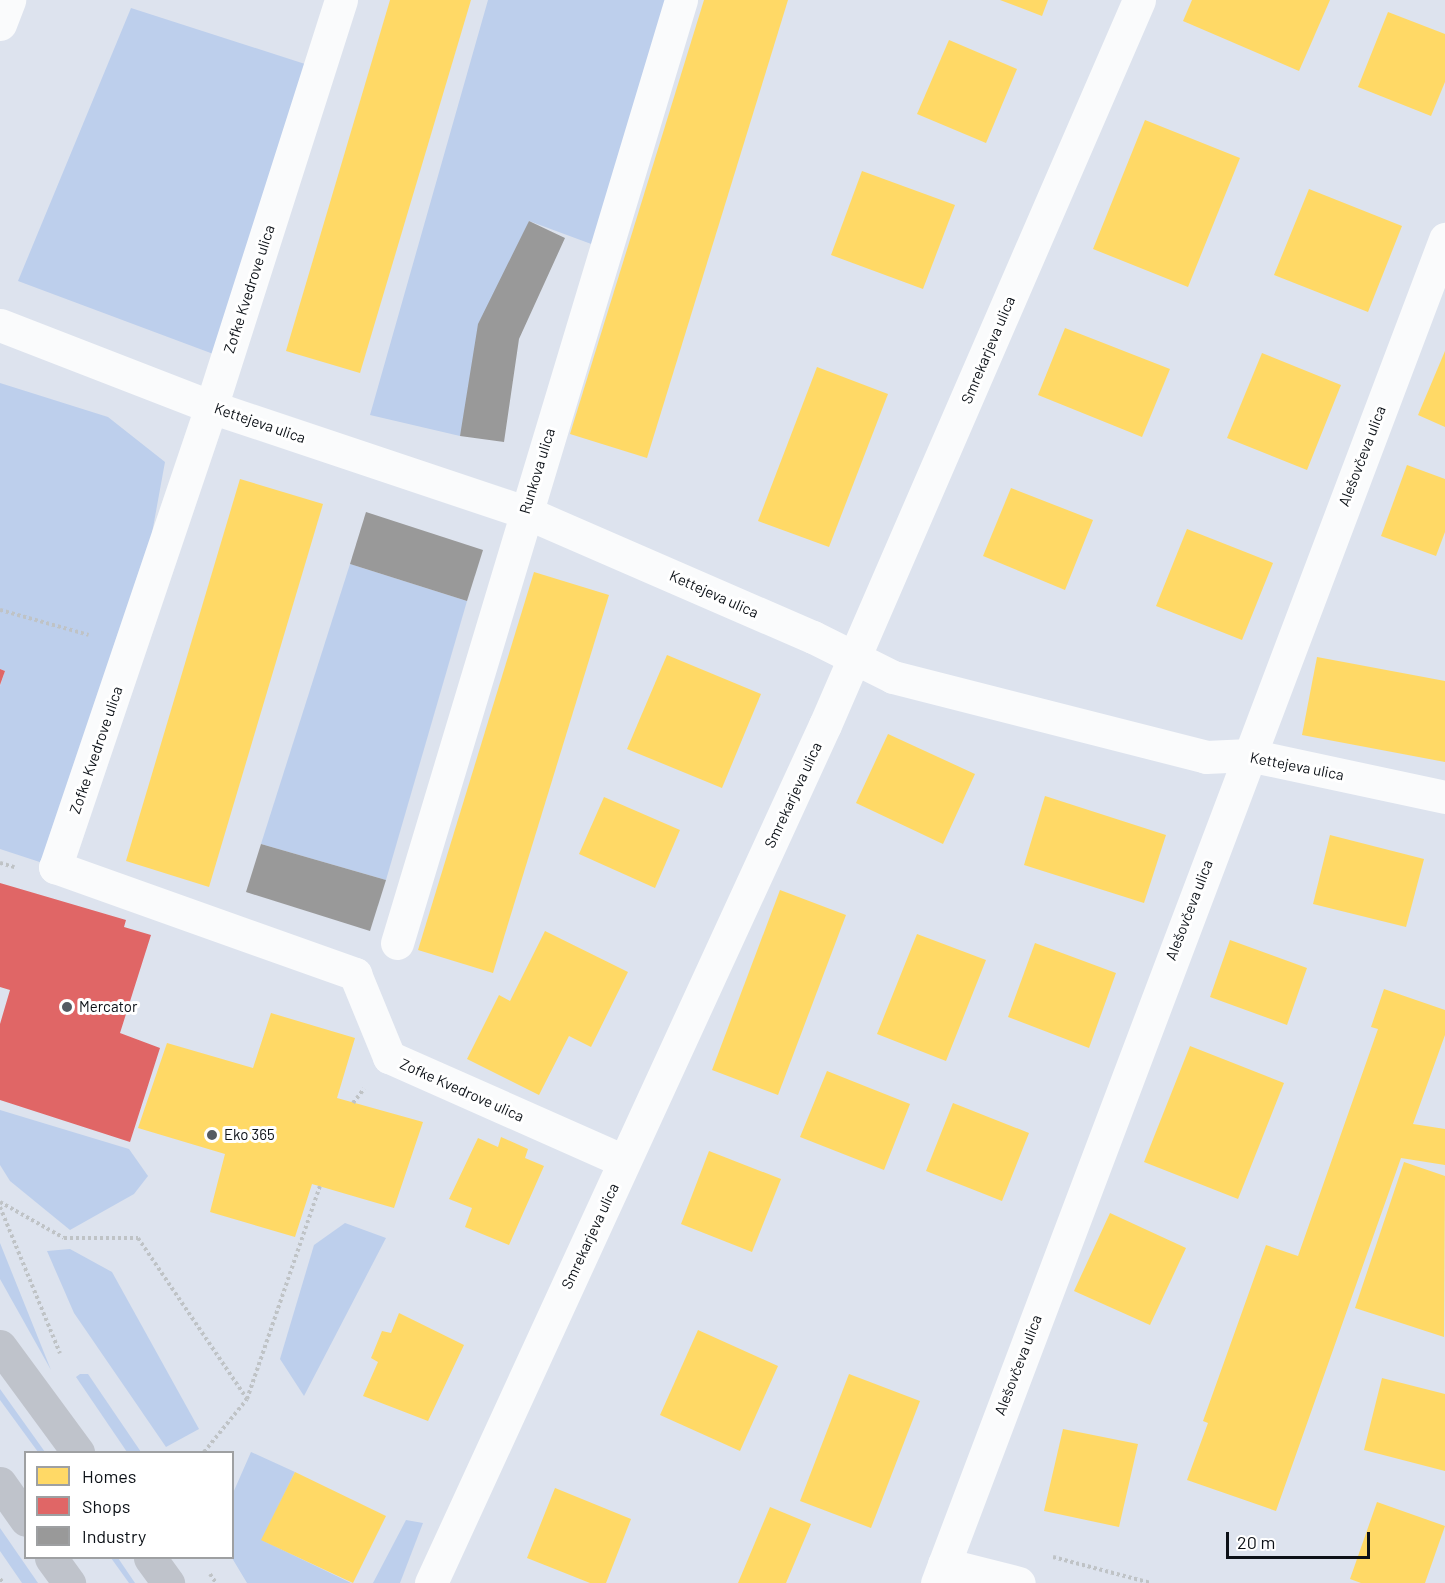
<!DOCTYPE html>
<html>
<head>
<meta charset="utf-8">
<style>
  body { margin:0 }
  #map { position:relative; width:1445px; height:1583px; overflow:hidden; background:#dde3ee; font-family:Barlow,sans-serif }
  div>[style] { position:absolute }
  .green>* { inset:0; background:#bdcfec }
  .homes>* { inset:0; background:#ffd966 }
  .shops>* { inset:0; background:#e06666 }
  .industry>* { inset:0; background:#999 }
  .path>* { height:4px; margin-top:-2px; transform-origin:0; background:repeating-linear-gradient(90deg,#bfc3c6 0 3px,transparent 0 6px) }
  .minor>* { height:33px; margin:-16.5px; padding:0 16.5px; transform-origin:16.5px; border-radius:16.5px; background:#fafbfc }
  .major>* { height:33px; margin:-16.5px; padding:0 16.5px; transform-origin:16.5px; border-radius:16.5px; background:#bfc3cb }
  .dots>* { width:16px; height:16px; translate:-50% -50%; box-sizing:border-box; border:3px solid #fff; border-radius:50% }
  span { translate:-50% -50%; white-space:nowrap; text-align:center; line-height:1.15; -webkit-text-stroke:6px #fff; paint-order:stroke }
  .street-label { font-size:15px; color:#0c1117 }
  .poi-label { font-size:15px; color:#0c1117 }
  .left { translate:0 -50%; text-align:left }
  .legend { position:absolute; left:24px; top:1451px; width:210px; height:108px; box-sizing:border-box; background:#fff; border:2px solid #9ea0a2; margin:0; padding:8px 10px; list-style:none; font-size:18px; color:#0c1117 }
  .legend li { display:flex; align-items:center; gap:12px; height:30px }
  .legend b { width:30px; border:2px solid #9ea0a2 }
  .scale { position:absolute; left:1226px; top:1532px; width:144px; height:27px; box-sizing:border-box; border:3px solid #0c1117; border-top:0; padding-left:8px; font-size:18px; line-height:21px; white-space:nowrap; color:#0c1117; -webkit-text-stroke:4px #fff; paint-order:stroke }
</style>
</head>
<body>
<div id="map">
  <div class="green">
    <i style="clip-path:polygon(488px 0,666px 0,594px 245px,529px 221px,460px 436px,370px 415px)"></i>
    <i style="clip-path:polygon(131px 8px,305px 64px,216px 355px,18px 281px)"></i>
    <i style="clip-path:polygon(0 383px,108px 417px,165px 462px,131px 648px,55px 867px,0 849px,0 686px,5px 671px,0 669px)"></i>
    <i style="clip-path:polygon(350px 564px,467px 601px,386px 880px,261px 844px)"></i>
    <i style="clip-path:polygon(0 1110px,129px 1149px,148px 1176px,134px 1194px,70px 1230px,10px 1181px,0 1165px)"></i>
    <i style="clip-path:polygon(345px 1223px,386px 1238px,304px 1396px,280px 1359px,314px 1245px)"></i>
    <i style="clip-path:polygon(0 1243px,51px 1370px,0 1279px)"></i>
    <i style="clip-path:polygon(70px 1249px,112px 1272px,199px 1429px,166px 1447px,74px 1313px,47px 1251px)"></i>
    <i style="clip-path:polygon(80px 1374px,88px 1374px,141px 1452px,127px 1452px,76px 1377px)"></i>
    <i style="clip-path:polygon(0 1389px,45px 1452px,38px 1452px,0 1400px)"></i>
    <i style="clip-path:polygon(251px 1452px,295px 1472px,262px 1540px,351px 1583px,247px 1583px,232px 1558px,233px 1493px)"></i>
    <i style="clip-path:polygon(406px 1520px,423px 1523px,400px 1583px,373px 1583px)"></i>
    <i style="clip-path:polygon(0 1528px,38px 1583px,22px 1583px,0 1551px)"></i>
    <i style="clip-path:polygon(111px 1558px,118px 1558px,135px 1583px,129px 1583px)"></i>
  </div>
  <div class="homes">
    <i style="clip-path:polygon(390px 0,471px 0,360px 373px,286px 351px)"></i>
    <i style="clip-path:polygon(704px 0,788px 0,647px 458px,570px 434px)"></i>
    <i style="clip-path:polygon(1000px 0,1048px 0,1042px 16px)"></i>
    <i style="clip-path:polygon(1192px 0,1330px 0,1299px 71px,1183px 21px)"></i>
    <i style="clip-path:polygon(1388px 12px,1445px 34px,1445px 82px,1431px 116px,1358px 87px)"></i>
    <i style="clip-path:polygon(949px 40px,1017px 69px,986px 143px,917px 114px)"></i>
    <i style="clip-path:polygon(1145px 120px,1240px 158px,1188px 287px,1093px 249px)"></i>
    <i style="clip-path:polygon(862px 171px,955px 205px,923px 289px,831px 255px)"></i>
    <i style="clip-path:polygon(1309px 189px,1402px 226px,1368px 312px,1274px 275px)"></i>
    <i style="clip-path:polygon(1065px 328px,1170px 369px,1142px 437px,1038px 395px)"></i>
    <i style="clip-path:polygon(1445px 351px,1445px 427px,1418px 415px)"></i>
    <i style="clip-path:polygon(1262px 353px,1341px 385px,1307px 470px,1227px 438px)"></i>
    <i style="clip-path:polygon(817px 367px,888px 394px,829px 547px,758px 521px)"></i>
    <i style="clip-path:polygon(1407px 465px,1445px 479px,1445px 532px,1436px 556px,1381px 536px)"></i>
    <i style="clip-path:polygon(240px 479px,323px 504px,209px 887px,126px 861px)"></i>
    <i style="clip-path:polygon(1011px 488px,1093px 520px,1065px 590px,983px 556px)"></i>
    <i style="clip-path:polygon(1187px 529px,1273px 563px,1242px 640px,1156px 606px)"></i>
    <i style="clip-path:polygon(534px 572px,609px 595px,493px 973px,418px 950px)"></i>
    <i style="clip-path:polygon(667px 655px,761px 694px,722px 788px,627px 749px)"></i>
    <i style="clip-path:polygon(1317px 657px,1445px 681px,1445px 762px,1302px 735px)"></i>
    <i style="clip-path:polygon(888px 734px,975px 774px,943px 844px,856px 803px)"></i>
    <i style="clip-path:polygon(1045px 796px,1166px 835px,1144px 903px,1024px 865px)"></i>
    <i style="clip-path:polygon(604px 797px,680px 830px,655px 888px,579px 854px)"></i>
    <i style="clip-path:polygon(1330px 835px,1424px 859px,1406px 927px,1313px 904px)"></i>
    <i style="clip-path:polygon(780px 890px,846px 915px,778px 1095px,712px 1070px)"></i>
    <i style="clip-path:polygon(545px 931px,628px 972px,591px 1047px,569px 1036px,539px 1095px,467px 1059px,499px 995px,510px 1001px)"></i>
    <i style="clip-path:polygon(917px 934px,986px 960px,946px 1061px,877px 1034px)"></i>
    <i style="clip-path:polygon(1230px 940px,1307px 968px,1287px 1025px,1210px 997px)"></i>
    <i style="clip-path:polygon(1035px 943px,1116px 973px,1089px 1048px,1008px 1017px)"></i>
    <i style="clip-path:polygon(1384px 989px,1445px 1010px,1445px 1035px,1413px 1124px,1445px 1129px,1445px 1165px,1401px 1158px,1276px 1511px,1187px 1480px,1208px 1423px,1203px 1421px,1266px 1245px,1298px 1256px,1378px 1029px,1371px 1027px)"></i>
    <i style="clip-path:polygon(271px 1013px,355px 1038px,337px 1098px,423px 1122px,394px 1208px,312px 1184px,295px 1237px,210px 1212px,225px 1154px,138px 1128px,167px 1043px,253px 1068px)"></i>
    <i style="clip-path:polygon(1190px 1046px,1284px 1083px,1238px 1199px,1144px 1162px)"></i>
    <i style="clip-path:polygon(827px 1071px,910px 1104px,884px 1170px,800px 1137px)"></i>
    <i style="clip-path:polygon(953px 1103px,1029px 1133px,1002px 1201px,926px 1171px)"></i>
    <i style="clip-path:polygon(501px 1137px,528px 1149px,525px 1158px,544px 1166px,509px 1245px,465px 1227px,472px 1208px,449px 1199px,478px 1138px,498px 1147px)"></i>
    <i style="clip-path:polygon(709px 1151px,781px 1179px,752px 1252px,681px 1224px)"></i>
    <i style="clip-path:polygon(1404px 1162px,1445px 1176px,1444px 1337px,1355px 1308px)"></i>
    <i style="clip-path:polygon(1110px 1213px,1186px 1248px,1150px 1325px,1074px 1291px)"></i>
    <i style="clip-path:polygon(399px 1313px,464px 1345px,428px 1421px,363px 1396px,378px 1362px,371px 1358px,382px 1331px,391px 1333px)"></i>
    <i style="clip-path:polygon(698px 1330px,778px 1366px,740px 1451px,660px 1415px)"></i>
    <i style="clip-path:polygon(849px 1374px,920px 1401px,871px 1528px,800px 1501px)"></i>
    <i style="clip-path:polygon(1382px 1378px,1445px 1394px,1445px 1471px,1364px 1450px)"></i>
    <i style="clip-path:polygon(1063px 1429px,1138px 1444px,1119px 1527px,1044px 1511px)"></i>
    <i style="clip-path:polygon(295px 1472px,386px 1516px,353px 1583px,261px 1540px)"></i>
    <i style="clip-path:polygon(555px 1488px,631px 1519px,606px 1583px,590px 1583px,527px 1558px)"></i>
    <i style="clip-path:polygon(1377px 1502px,1445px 1526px,1425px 1583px,1361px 1583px,1350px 1579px)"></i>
    <i style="clip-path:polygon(770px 1507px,811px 1524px,786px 1583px,738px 1583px)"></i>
  </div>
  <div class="shops">
    <i style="clip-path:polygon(0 669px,5px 671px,0 685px)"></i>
    <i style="clip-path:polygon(0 883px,126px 920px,124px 927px,151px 935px,120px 1033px,160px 1048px,130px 1142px,0 1100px,0 1024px,10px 990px,0 987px)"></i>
  </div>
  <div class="industry">
    <i style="clip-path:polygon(529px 221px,565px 238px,519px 339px,504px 442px,460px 436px,478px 324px)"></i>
    <i style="clip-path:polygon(366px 512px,483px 550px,467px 601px,350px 564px)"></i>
    <i style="clip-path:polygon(261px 844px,386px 880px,370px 931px,246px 892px)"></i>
  </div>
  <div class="path">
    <i style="left:0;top:610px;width:92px;rotate:15.7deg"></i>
    <i style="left:0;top:863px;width:15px;rotate:16deg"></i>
    <i style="left:353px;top:1103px;width:18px;rotate:-52deg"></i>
    <i style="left:0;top:1202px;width:73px;rotate:29.4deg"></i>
    <i style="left:64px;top:1238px;width:74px"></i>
    <i style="left:138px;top:1238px;width:194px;rotate:55.9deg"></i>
    <i style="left:0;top:1207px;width:158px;rotate:67.7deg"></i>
    <i style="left:204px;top:1452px;width:68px;rotate:-50.9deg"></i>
    <i style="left:247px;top:1399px;width:225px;rotate:-71.1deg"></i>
    <i style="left:1053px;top:1557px;width:101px;rotate:14.9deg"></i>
    <i style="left:210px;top:1574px;width:11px;rotate:56deg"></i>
    <i style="left:0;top:1579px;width:5px;rotate:53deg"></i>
  </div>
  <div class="minor">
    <i style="left:341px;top:0;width:427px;rotate:107.7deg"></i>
    <i style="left:211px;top:407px;width:486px;rotate:108.7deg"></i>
    <i style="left:55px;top:867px;width:319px;rotate:19.6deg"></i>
    <i style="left:355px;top:974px;width:90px;rotate:67.7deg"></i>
    <i style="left:389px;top:1057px;width:257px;rotate:23.9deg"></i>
    <i style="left:0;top:24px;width:26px;rotate:-69deg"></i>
    <i style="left:0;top:325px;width:226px;rotate:21.2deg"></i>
    <i style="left:211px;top:407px;width:331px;rotate:18.5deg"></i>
    <i style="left:525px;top:512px;width:314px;rotate:23.5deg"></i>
    <i style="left:813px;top:637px;width:89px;rotate:26.6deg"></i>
    <i style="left:893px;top:677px;width:323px;rotate:14.3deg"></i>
    <i style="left:1206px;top:757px;width:43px;rotate:-2.7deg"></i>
    <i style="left:1249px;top:755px;width:200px;rotate:12.1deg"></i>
    <i style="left:397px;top:943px;width:985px;rotate:-73.24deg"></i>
    <i style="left:944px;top:1564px;width:77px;rotate:14.2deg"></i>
    <i style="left:431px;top:1583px;width:944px;rotate:-65.34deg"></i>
    <i style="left:825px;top:725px;width:790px;rotate:-66.58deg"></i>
    <i style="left:937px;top:1583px;width:1437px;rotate:-69.29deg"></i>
  </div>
  <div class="major">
    <i style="left:0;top:1346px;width:132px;rotate:53.7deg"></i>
    <i style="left:0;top:1483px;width:45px;rotate:54.9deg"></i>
    <i style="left:51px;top:1558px;width:31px;rotate:54deg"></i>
    <i style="left:150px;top:1558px;width:31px;rotate:54deg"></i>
  </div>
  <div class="dots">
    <i style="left:67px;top:1007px;background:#555a62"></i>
    <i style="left:212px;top:1135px;background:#555a62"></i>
  </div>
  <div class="street-label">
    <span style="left:249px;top:289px;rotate:-72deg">Zofke Kvedrove ulica</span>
    <span style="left:988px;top:350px;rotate:-67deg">Smrekarjeva ulica</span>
    <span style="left:260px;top:423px;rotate:19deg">Kettejeva ulica</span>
    <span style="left:1362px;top:456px;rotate:-69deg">Alešovčeva ulica</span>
    <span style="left:537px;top:471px;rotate:-73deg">Runkova ulica</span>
    <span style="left:714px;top:594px;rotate:24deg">Kettejeva ulica</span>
    <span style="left:96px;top:750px;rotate:-71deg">Zofke Kvedrove ulica</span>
    <span style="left:1297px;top:766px;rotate:11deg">Kettejeva ulica</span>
    <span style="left:793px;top:795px;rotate:-65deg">Smrekarjeva ulica</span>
    <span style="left:1189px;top:910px;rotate:-69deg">Alešovčeva ulica</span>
    <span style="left:462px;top:1090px;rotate:24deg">Zofke Kvedrove ulica</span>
    <span style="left:590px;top:1236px;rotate:-65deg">Smrekarjeva ulica</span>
    <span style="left:1018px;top:1365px;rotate:-69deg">Alešovčeva ulica</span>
  </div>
  <div class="poi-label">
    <span class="left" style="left:79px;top:1007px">Mercator</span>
    <span class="left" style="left:224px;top:1135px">Eko 365</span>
  </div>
  <ul class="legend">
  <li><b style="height:16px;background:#ffd966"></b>Homes</li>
  <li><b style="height:16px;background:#e06666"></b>Shops</li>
  <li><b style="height:16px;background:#999"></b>Industry</li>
  </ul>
  <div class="scale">20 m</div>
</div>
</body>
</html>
